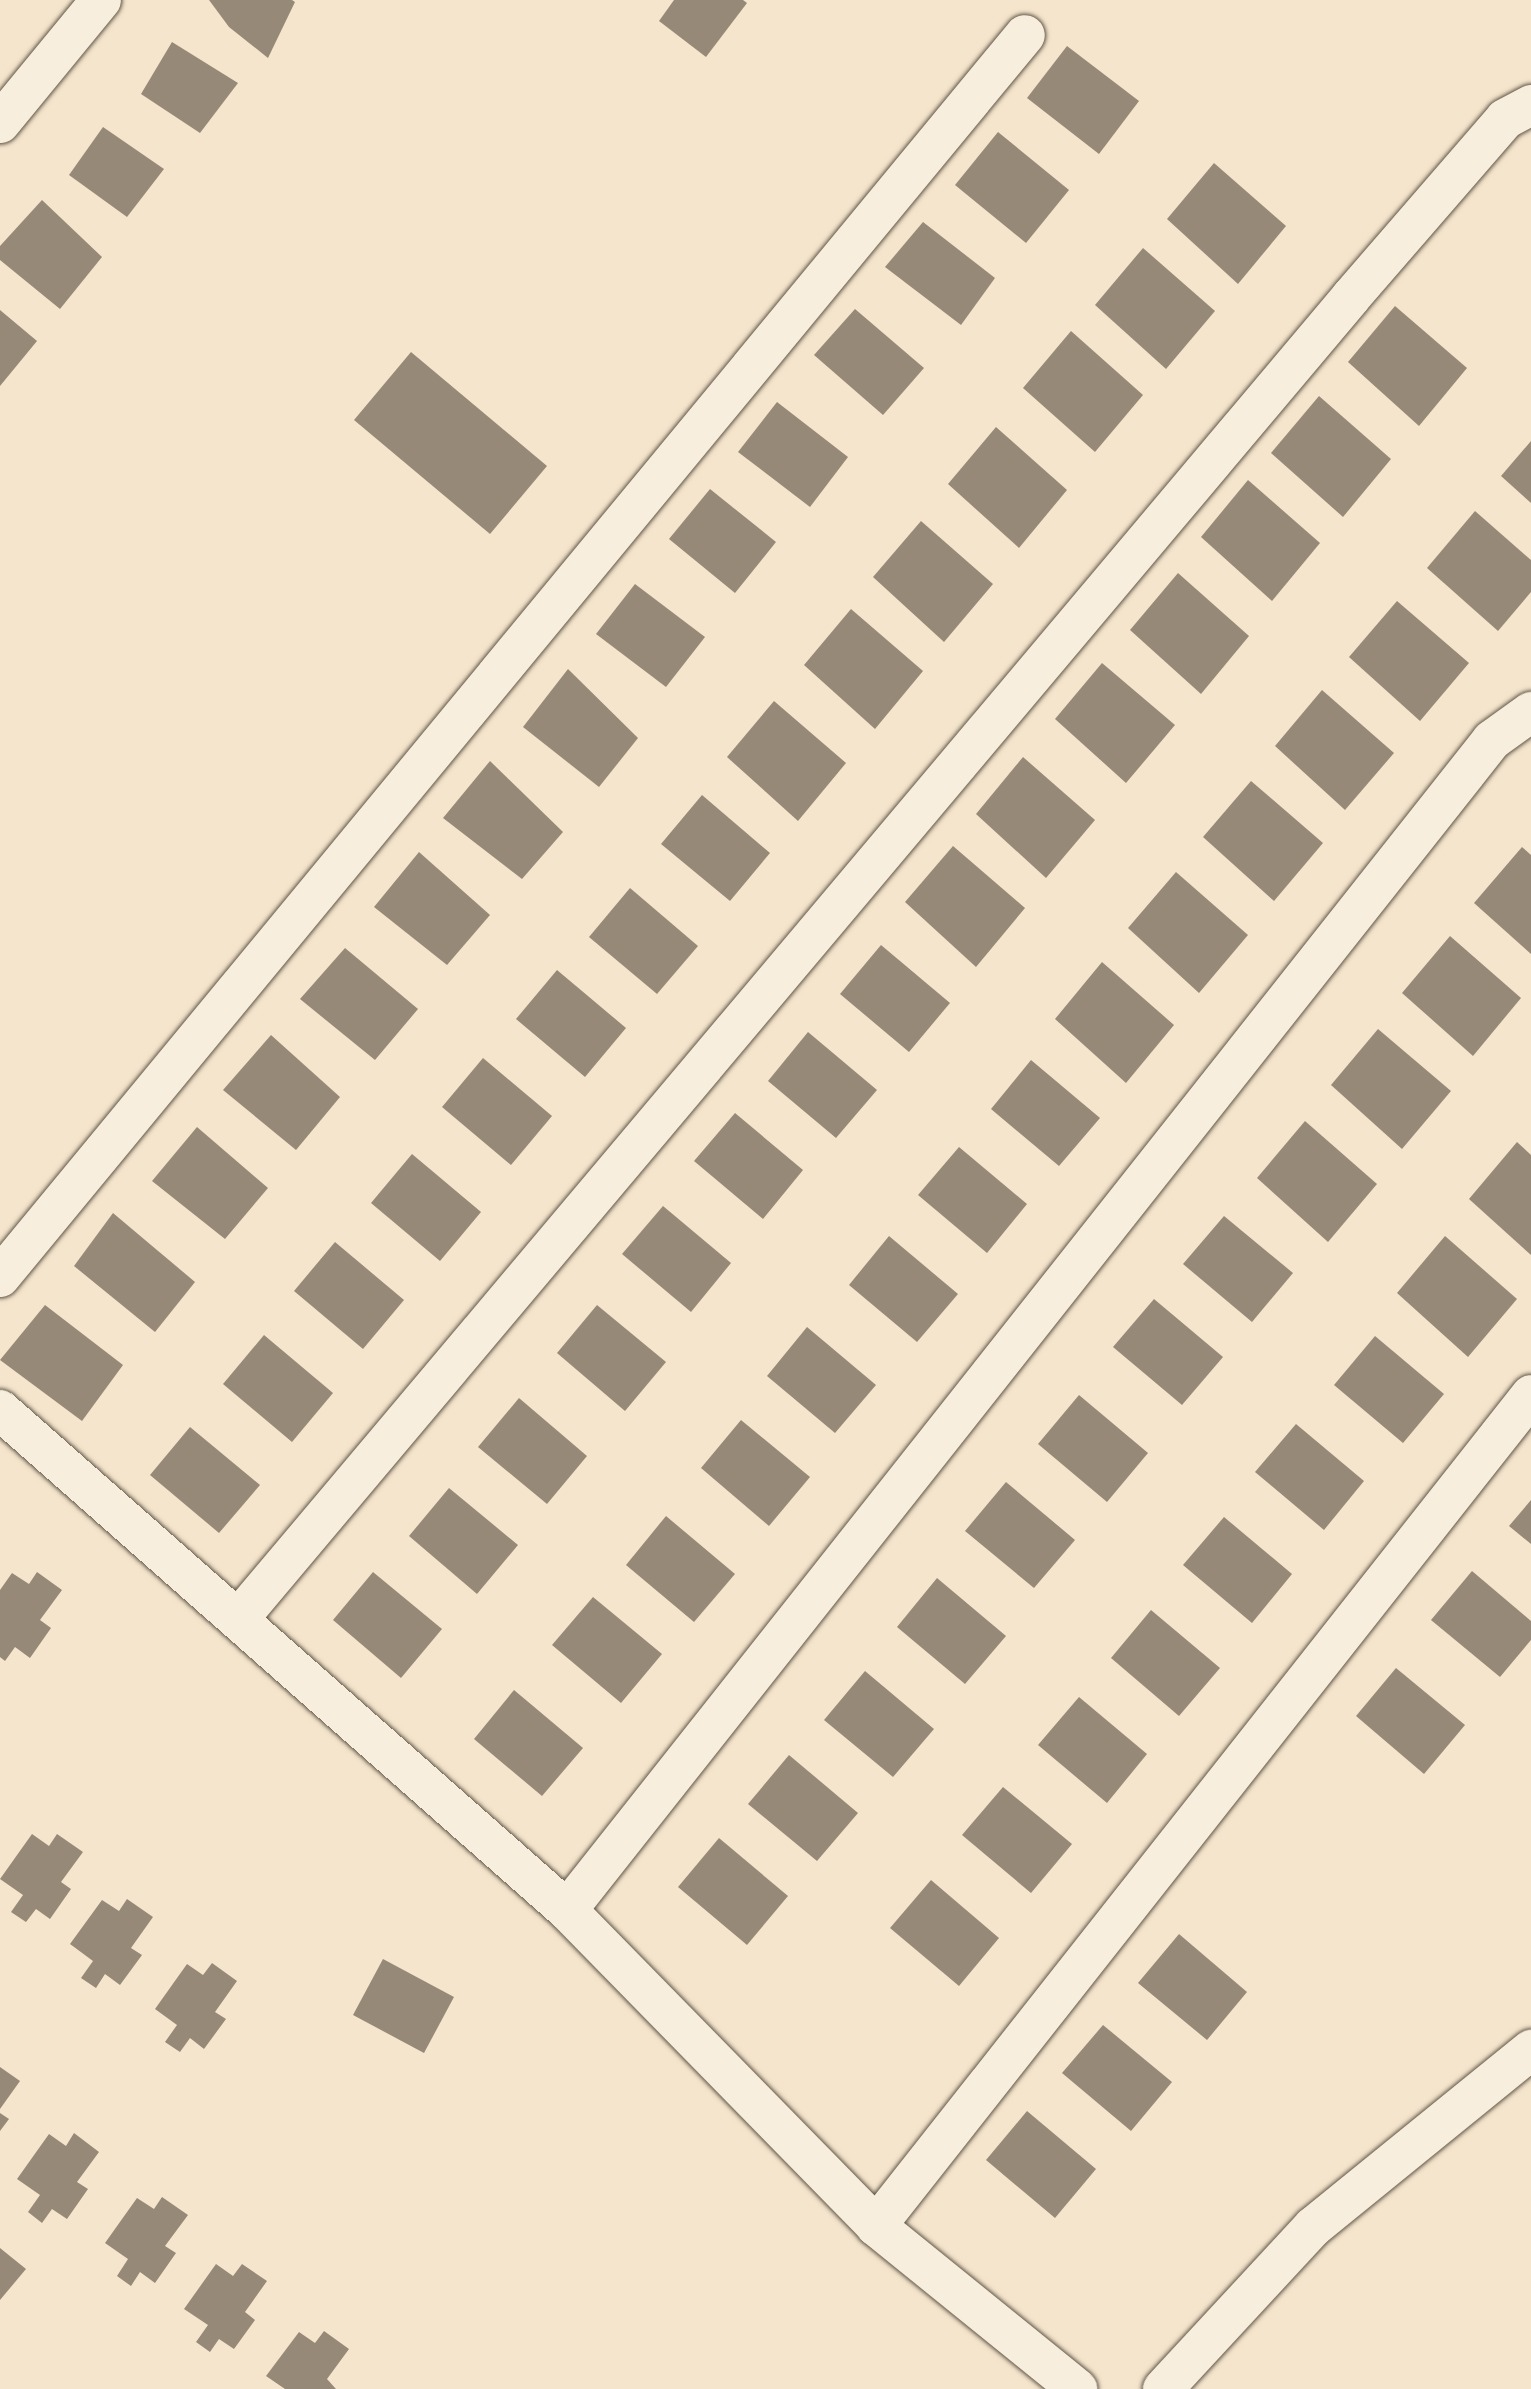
<!DOCTYPE html>
<html>
<head>
<meta charset="utf-8">
<style>
  body { margin:0 }
  #map { position:relative; width:1531px; height:2389px; overflow:hidden; background:#f5e5cd; font-family:"EB Garamond",serif }
  div>[style] { position:absolute }
  .building>* { inset:0; background:#968977 }
  .roads { filter:drop-shadow(0 0 2px #605646) drop-shadow(0 0 2px #605646) }
  .street>* { height:40px; margin:-20px; padding:0 20px; transform-origin:20px; border-radius:20px; background:#f8eede }
  span { translate:-50% -50%; white-space:nowrap; text-align:center; line-height:1.15; -webkit-text-stroke:8px #f8eede; paint-order:stroke }
</style>
</head>
<body>
<div id="map">
  <div class="building">
    <i style="clip-path:polygon(209px 0,292px 0,295px 2px,268px 58px,229px 27px)"></i>
    <i style="clip-path:polygon(674px 0,743px 0,747px 3px,706px 57px,659px 21px)"></i>
    <i style="clip-path:polygon(172px 42px,238px 83px,200px 133px,141px 94px)"></i>
    <i style="clip-path:polygon(1067px 46px,1139px 101px,1099px 154px,1027px 98px)"></i>
    <i style="clip-path:polygon(103px 127px,164px 169px,127px 217px,69px 175px)"></i>
    <i style="clip-path:polygon(998px 132px,1069px 190px,1026px 243px,955px 185px)"></i>
    <i style="clip-path:polygon(1214px 163px,1286px 226px,1238px 284px,1167px 219px)"></i>
    <i style="clip-path:polygon(42px 200px,102px 257px,60px 309px,0 260px,0 246px)"></i>
    <i style="clip-path:polygon(923px 222px,995px 278px,961px 325px,885px 267px)"></i>
    <i style="clip-path:polygon(1143px 248px,1215px 311px,1166px 369px,1095px 305px)"></i>
    <i style="clip-path:polygon(1395px 306px,1467px 368px,1419px 426px,1348px 362px)"></i>
    <i style="clip-path:polygon(855px 309px,924px 368px,883px 415px,814px 355px)"></i>
    <i style="clip-path:polygon(0 310px,37px 341px,0 386px)"></i>
    <i style="clip-path:polygon(1071px 331px,1143px 395px,1095px 452px,1023px 388px)"></i>
    <i style="clip-path:polygon(411px 352px,547px 466px,490px 534px,354px 420px)"></i>
    <i style="clip-path:polygon(1319px 396px,1391px 459px,1343px 517px,1271px 453px)"></i>
    <i style="clip-path:polygon(777px 402px,848px 457px,810px 507px,738px 452px)"></i>
    <i style="clip-path:polygon(996px 427px,1067px 490px,1019px 548px,948px 484px)"></i>
    <i style="clip-path:polygon(1531px 441px,1531px 503px,1501px 476px)"></i>
    <i style="clip-path:polygon(1248px 480px,1320px 543px,1272px 601px,1201px 537px)"></i>
    <i style="clip-path:polygon(710px 489px,776px 542px,735px 593px,669px 539px)"></i>
    <i style="clip-path:polygon(1475px 511px,1531px 560px,1531px 592px,1498px 631px,1427px 568px)"></i>
    <i style="clip-path:polygon(921px 521px,993px 584px,944px 642px,873px 577px)"></i>
    <i style="clip-path:polygon(1178px 573px,1249px 636px,1201px 694px,1130px 630px)"></i>
    <i style="clip-path:polygon(635px 584px,705px 637px,666px 687px,596px 634px)"></i>
    <i style="clip-path:polygon(1397px 601px,1469px 663px,1420px 721px,1349px 657px)"></i>
    <i style="clip-path:polygon(851px 609px,923px 671px,875px 729px,804px 665px)"></i>
    <i style="clip-path:polygon(1102px 663px,1175px 725px,1126px 783px,1055px 719px)"></i>
    <i style="clip-path:polygon(568px 669px,638px 738px,599px 787px,523px 727px)"></i>
    <i style="clip-path:polygon(1322px 690px,1394px 753px,1345px 810px,1275px 746px)"></i>
    <i style="clip-path:polygon(774px 701px,846px 763px,798px 821px,727px 757px)"></i>
    <i style="clip-path:polygon(1023px 757px,1095px 820px,1046px 878px,976px 814px)"></i>
    <i style="clip-path:polygon(490px 761px,563px 832px,522px 879px,443px 818px)"></i>
    <i style="clip-path:polygon(1251px 781px,1323px 843px,1274px 901px,1203px 837px)"></i>
    <i style="clip-path:polygon(702px 795px,770px 853px,730px 901px,661px 844px)"></i>
    <i style="clip-path:polygon(953px 846px,1025px 908px,976px 967px,905px 902px)"></i>
    <i style="clip-path:polygon(1522px 847px,1531px 855px,1531px 954px,1474px 903px)"></i>
    <i style="clip-path:polygon(419px 852px,490px 915px,447px 965px,374px 907px)"></i>
    <i style="clip-path:polygon(1176px 872px,1248px 935px,1199px 993px,1128px 928px)"></i>
    <i style="clip-path:polygon(630px 888px,698px 946px,657px 994px,589px 937px)"></i>
    <i style="clip-path:polygon(1450px 936px,1521px 998px,1473px 1056px,1402px 993px)"></i>
    <i style="clip-path:polygon(881px 945px,950px 1003px,909px 1052px,840px 994px)"></i>
    <i style="clip-path:polygon(345px 948px,418px 1009px,375px 1060px,300px 999px)"></i>
    <i style="clip-path:polygon(1102px 962px,1174px 1025px,1126px 1083px,1055px 1019px)"></i>
    <i style="clip-path:polygon(557px 970px,626px 1028px,585px 1077px,516px 1019px)"></i>
    <i style="clip-path:polygon(1378px 1029px,1451px 1091px,1402px 1149px,1331px 1085px)"></i>
    <i style="clip-path:polygon(808px 1032px,877px 1090px,836px 1138px,768px 1081px)"></i>
    <i style="clip-path:polygon(271px 1035px,340px 1097px,296px 1150px,223px 1090px)"></i>
    <i style="clip-path:polygon(483px 1058px,552px 1116px,511px 1165px,442px 1107px)"></i>
    <i style="clip-path:polygon(1031px 1060px,1100px 1118px,1059px 1166px,991px 1109px)"></i>
    <i style="clip-path:polygon(735px 1113px,803px 1170px,763px 1219px,694px 1161px)"></i>
    <i style="clip-path:polygon(1305px 1121px,1377px 1184px,1328px 1242px,1257px 1178px)"></i>
    <i style="clip-path:polygon(197px 1127px,268px 1188px,225px 1239px,152px 1181px)"></i>
    <i style="clip-path:polygon(1517px 1142px,1531px 1155px,1531px 1255px,1469px 1199px)"></i>
    <i style="clip-path:polygon(959px 1147px,1027px 1204px,987px 1253px,918px 1195px)"></i>
    <i style="clip-path:polygon(412px 1154px,481px 1212px,440px 1261px,371px 1203px)"></i>
    <i style="clip-path:polygon(663px 1206px,731px 1263px,691px 1312px,622px 1254px)"></i>
    <i style="clip-path:polygon(113px 1213px,195px 1282px,155px 1332px,74px 1266px)"></i>
    <i style="clip-path:polygon(1224px 1216px,1293px 1273px,1252px 1322px,1183px 1264px)"></i>
    <i style="clip-path:polygon(889px 1236px,958px 1294px,917px 1342px,849px 1285px)"></i>
    <i style="clip-path:polygon(1445px 1236px,1517px 1299px,1468px 1357px,1397px 1293px)"></i>
    <i style="clip-path:polygon(335px 1242px,404px 1300px,363px 1349px,294px 1291px)"></i>
    <i style="clip-path:polygon(1154px 1299px,1223px 1357px,1182px 1405px,1113px 1347px)"></i>
    <i style="clip-path:polygon(45px 1305px,123px 1365px,82px 1421px,0 1360px)"></i>
    <i style="clip-path:polygon(597px 1305px,666px 1362px,625px 1411px,557px 1353px)"></i>
    <i style="clip-path:polygon(807px 1327px,876px 1385px,835px 1433px,767px 1376px)"></i>
    <i style="clip-path:polygon(264px 1335px,333px 1393px,292px 1442px,223px 1384px)"></i>
    <i style="clip-path:polygon(1375px 1336px,1444px 1394px,1403px 1443px,1334px 1385px)"></i>
    <i style="clip-path:polygon(1079px 1395px,1148px 1453px,1107px 1502px,1038px 1444px)"></i>
    <i style="clip-path:polygon(519px 1398px,587px 1456px,547px 1504px,478px 1447px)"></i>
    <i style="clip-path:polygon(741px 1420px,810px 1477px,769px 1526px,701px 1468px)"></i>
    <i style="clip-path:polygon(1296px 1424px,1364px 1481px,1324px 1530px,1255px 1472px)"></i>
    <i style="clip-path:polygon(190px 1427px,260px 1485px,219px 1533px,150px 1475px)"></i>
    <i style="clip-path:polygon(1006px 1482px,1075px 1540px,1034px 1588px,965px 1531px)"></i>
    <i style="clip-path:polygon(449px 1488px,518px 1545px,477px 1594px,409px 1536px)"></i>
    <i style="clip-path:polygon(1531px 1500px,1531px 1544px,1509px 1526px)"></i>
    <i style="clip-path:polygon(666px 1516px,735px 1574px,694px 1622px,626px 1565px)"></i>
    <i style="clip-path:polygon(1224px 1517px,1292px 1574px,1252px 1623px,1183px 1565px)"></i>
    <i style="clip-path:polygon(1472px 1571px,1531px 1621px,1531px 1640px,1500px 1677px,1431px 1620px)"></i>
    <i style="clip-path:polygon(37px 1572px,62px 1590px,40px 1620px,51px 1628px,30px 1658px,15px 1647px,5px 1661px,0 1657px,0 1590px,12px 1573px,29px 1584px)"></i>
    <i style="clip-path:polygon(373px 1572px,442px 1629px,401px 1678px,333px 1620px)"></i>
    <i style="clip-path:polygon(937px 1578px,1006px 1636px,965px 1684px,897px 1627px)"></i>
    <i style="clip-path:polygon(593px 1597px,662px 1654px,621px 1703px,552px 1645px)"></i>
    <i style="clip-path:polygon(1151px 1610px,1220px 1668px,1179px 1716px,1111px 1658px)"></i>
    <i style="clip-path:polygon(1396px 1668px,1465px 1725px,1424px 1774px,1356px 1716px)"></i>
    <i style="clip-path:polygon(865px 1671px,934px 1729px,893px 1777px,824px 1720px)"></i>
    <i style="clip-path:polygon(514px 1690px,583px 1748px,542px 1796px,474px 1739px)"></i>
    <i style="clip-path:polygon(1079px 1697px,1147px 1754px,1107px 1803px,1038px 1745px)"></i>
    <i style="clip-path:polygon(789px 1755px,858px 1813px,817px 1861px,748px 1804px)"></i>
    <i style="clip-path:polygon(1003px 1787px,1072px 1844px,1031px 1893px,962px 1835px)"></i>
    <i style="clip-path:polygon(32px 1834px,49px 1846px,57px 1834px,83px 1852px,61px 1882px,71px 1889px,50px 1919px,36px 1909px,26px 1922px,11px 1912px,23px 1895px,0 1879px)"></i>
    <i style="clip-path:polygon(719px 1838px,788px 1896px,747px 1945px,678px 1887px)"></i>
    <i style="clip-path:polygon(931px 1880px,999px 1938px,959px 1986px,890px 1928px)"></i>
    <i style="clip-path:polygon(127px 1899px,153px 1917px,131px 1948px,142px 1955px,120px 1985px,105px 1974px,96px 1988px,81px 1978px,93px 1961px,70px 1944px,102px 1900px,119px 1911px)"></i>
    <i style="clip-path:polygon(1179px 1934px,1247px 1992px,1207px 2040px,1138px 1983px)"></i>
    <i style="clip-path:polygon(383px 1959px,454px 1997px,424px 2053px,353px 2015px)"></i>
    <i style="clip-path:polygon(212px 1963px,237px 1981px,215px 2012px,226px 2019px,204px 2049px,190px 2038px,180px 2052px,165px 2042px,177px 2025px,155px 2009px,187px 1964px,203px 1975px)"></i>
    <i style="clip-path:polygon(1103px 2025px,1172px 2082px,1131px 2131px,1062px 2073px)"></i>
    <i style="clip-path:polygon(0 2067px,20px 2081px,0 2109px)"></i>
    <i style="clip-path:polygon(1027px 2111px,1096px 2169px,1055px 2218px,986px 2160px)"></i>
    <i style="clip-path:polygon(0 2113px,9px 2119px,0 2131px)"></i>
    <i style="clip-path:polygon(74px 2133px,99px 2152px,77px 2182px,88px 2189px,67px 2219px,52px 2209px,42px 2223px,28px 2212px,40px 2195px,17px 2179px,49px 2134px,66px 2146px)"></i>
    <i style="clip-path:polygon(162px 2197px,188px 2215px,165px 2246px,176px 2253px,155px 2283px,140px 2272px,131px 2286px,117px 2276px,128px 2259px,105px 2243px,137px 2198px,154px 2209px)"></i>
    <i style="clip-path:polygon(0 2248px,26px 2269px,0 2300px)"></i>
    <i style="clip-path:polygon(216px 2264px,233px 2276px,242px 2264px,267px 2281px,245px 2312px,255px 2320px,234px 2349px,219px 2339px,210px 2352px,196px 2342px,208px 2325px,184px 2309px)"></i>
    <i style="clip-path:polygon(324px 2331px,349px 2349px,327px 2379px,336px 2389px,285px 2389px,266px 2376px,299px 2332px,315px 2343px)"></i>
  </div>
  <div class="roads">
    <div class="street">
      <i style="left:0;top:123px;width:159px;rotate:-50.6deg"></i>
      <i style="left:0;top:1277px;width:1610px;rotate:-50.47deg"></i>
      <i style="left:0;top:1410px;width:756px;rotate:41.41deg"></i>
      <i style="left:567px;top:1910px;width:442px;rotate:45.6deg"></i>
      <i style="left:876px;top:2226px;width:259px;rotate:39deg"></i>
      <i style="left:240px;top:1617px;width:1725px;rotate:-49.91deg"></i>
      <i style="left:1351px;top:297px;width:235px;rotate:-49.1deg"></i>
      <i style="left:1505px;top:119px;width:30px;rotate:-28deg"></i>
      <i style="left:567px;top:1910px;width:1491px;rotate:-51.67deg"></i>
      <i style="left:1492px;top:740px;width:48px;rotate:-35.7deg"></i>
      <i style="left:876px;top:2226px;width:1058px;rotate:-51.75deg"></i>
      <i style="left:1163px;top:2389px;width:221px;rotate:-47.2deg"></i>
      <i style="left:1313px;top:2227px;width:281px;rotate:-39.1deg"></i>
    </div>
  </div>
</div>
</body>
</html>
